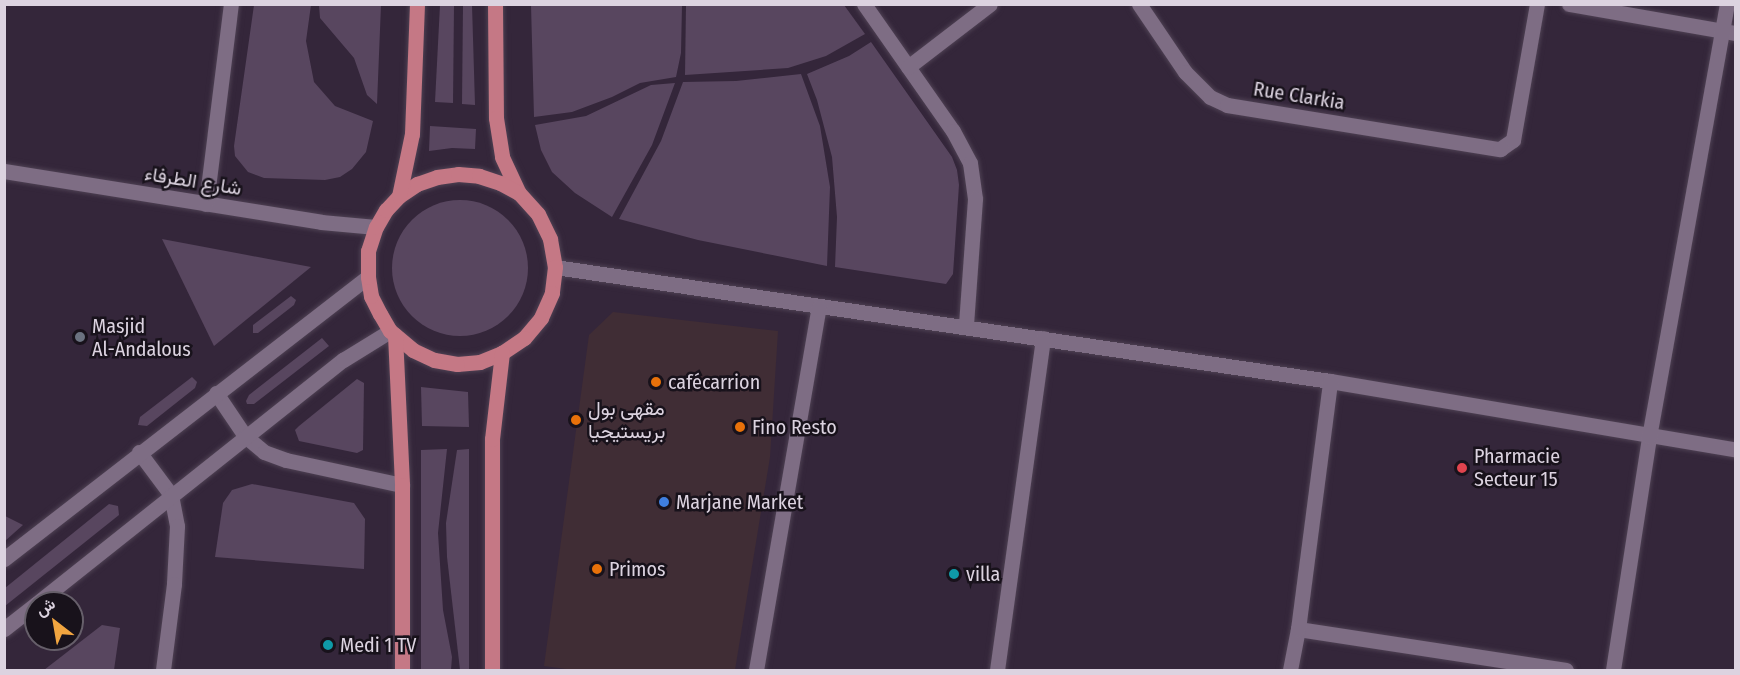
<!DOCTYPE html>
<html>
<head>
<meta charset="utf-8">
<style>
  body { margin:0 }
  #map { position:relative; width:1740px; height:675px; overflow:hidden; background:#34263a; font-family:"Fira Sans Condensed",Vazirmatn,sans-serif }
  div>[style] { position:absolute }
  .commercial>* { inset:0; background:#402d35 }
  .green>* { inset:0; background:#58465f }
  .round { border-radius:50% }
  .roads { filter:drop-shadow(0 0 2px #4e4153) drop-shadow(0 0 2px #4e4153) }
  .minor>* { height:15px; margin:-7.5px; padding:0 7.5px; transform-origin:7.5px; border-radius:7.5px; background:#7e6d84 }
  .major>* { height:15px; margin:-7.5px; padding:0 7.5px; transform-origin:7.5px; border-radius:7.5px; background:#c57885 }
  .dots>* { width:16px; height:16px; translate:-50% -50%; box-sizing:border-box; border:3px solid #18121b; border-radius:50% }
  span { translate:-50% -50%; white-space:nowrap; text-align:center; line-height:1.15; -webkit-text-stroke:5px #18121b; paint-order:stroke }
  .street-label { font-size:20px; color:#dcd3e0 }
  .poi-label { font-size:20px; color:#dcd3e0 }
  .left { translate:0 -50%; text-align:left }
  .frame { position:absolute; inset:0; border:6px solid #dcd3e0; pointer-events:none }
  .north { position:absolute; left:24px; top:591px; width:60px; height:60px; box-sizing:border-box; background:#18121b; border:2px solid #665f6a; border-radius:50%; rotate:329deg; font-size:16px; font-weight:700; line-height:24px; text-align:center; color:#dcd3e0 }
  .north::after { content:''; display:block; margin:auto; width:21px; height:27px; background:#f1a540; clip-path:polygon(50% 0,100% 100%,50% 72%,0 100%) }
</style>
</head>
<body>
<div id="map">
  <div class="commercial">
    <i style="clip-path:polygon(613px 312px,778px 331px,770px 457px,735px 670px,574px 670px,544px 666px,589px 335px)"></i>
  </div>
  <div class="green">
    <i style="clip-path:polygon(254px 5px,311px 5px,306px 41px,314px 82px,335px 106px,373px 121px,366px 152px,352px 169px,340px 177px,325px 180px,264px 178px,248px 172px,235px 156px,234px 146px)"></i>
    <i style="clip-path:polygon(319px 5px,381px 5px,377px 104px,367px 95px,354px 58px,320px 18px)"></i>
    <i style="clip-path:polygon(440px 5px,454px 5px,453px 103px,435px 102px)"></i>
    <i style="clip-path:polygon(463px 5px,472px 5px,475px 105px,462px 104px)"></i>
    <i style="clip-path:polygon(531px 5px,682px 5px,681px 53px,676px 77px,640px 83px,612px 97px,572px 112px,534px 117px)"></i>
    <i style="clip-path:polygon(686px 5px,844px 5px,865px 34px,826px 56px,788px 68px,685px 75px)"></i>
    <i style="clip-path:polygon(871px 42px,952px 157px,957px 170px,959px 185px,953px 274px,946px 284px,835px 267px,837px 217px,832px 157px,817px 100px,807px 74px,849px 56px)"></i>
    <i style="clip-path:polygon(801px 74px,820px 126px,830px 187px,827px 266px,698px 240px,619px 219px,661px 141px,683px 82px,736px 81px)"></i>
    <i style="clip-path:polygon(675px 83px,652px 145px,612px 217px,575px 193px,552px 172px,541px 150px,535px 125px,586px 116px,651px 85px)"></i>
    <i style="clip-path:polygon(430px 126px,476px 129px,475px 149px,452px 148px,429px 151px)"></i>
    <i class="round" style="left:392px;top:200px;width:136px;height:136px"></i>
    <i style="clip-path:polygon(162px 239px,311px 267px,214px 346px)"></i>
    <i style="clip-path:polygon(291px 296px,296px 300px,294px 305px,258px 333px,253px 333px,253px 325px)"></i>
    <i style="clip-path:polygon(322px 338px,329px 346px,254px 404px,247px 404px,246px 401px,249px 395px)"></i>
    <i style="clip-path:polygon(192px 377px,197px 382px,195px 388px,147px 426px,138px 425px,140px 417px)"></i>
    <i style="clip-path:polygon(357px 379px,364px 383px,363px 450px,357px 453px,299px 441px,295px 430px,299px 426px)"></i>
    <i style="clip-path:polygon(421px 387px,468px 392px,469px 427px,422px 426px)"></i>
    <i style="clip-path:polygon(447px 449px,438px 533px,443px 610px,452px 657px,451px 670px,421px 670px,421px 450px)"></i>
    <i style="clip-path:polygon(469px 449px,469px 670px,460px 670px,447px 557px,446px 523px,457px 450px)"></i>
    <i style="clip-path:polygon(252px 484px,354px 503px,365px 519px,364px 569px,215px 557px,223px 503px,232px 490px)"></i>
    <i style="clip-path:polygon(109px 504px,118px 506px,119px 515px,5px 606px,5px 588px)"></i>
    <i style="clip-path:polygon(5px 516px,23px 525px,5px 541px)"></i>
    <i style="clip-path:polygon(102px 625px,120px 628px,114px 670px,44px 670px)"></i>
  </div>
  <div class="roads">
    <div class="minor">
      <i style="left:864px;top:4px;width:155px;rotate:55deg"></i>
      <i style="left:953px;top:131px;width:36px;rotate:62deg"></i>
      <i style="left:970px;top:163px;width:36px;rotate:82deg"></i>
      <i style="left:975px;top:199px;width:126px;rotate:94.1deg"></i>
      <i style="left:1139px;top:4px;width:82px;rotate:55.9deg"></i>
      <i style="left:1185px;top:72px;width:35px;rotate:45deg"></i>
      <i style="left:1210px;top:97px;width:19px;rotate:25deg"></i>
      <i style="left:1227px;top:105px;width:277px;rotate:9.2deg"></i>
      <i style="left:1500px;top:149px;width:16px;rotate:-35deg"></i>
      <i style="left:1513px;top:140px;width:138px;rotate:-80deg"></i>
      <i style="left:1569px;top:4px;width:169px;rotate:9.9deg"></i>
      <i style="left:908px;top:67px;width:103px;rotate:-37.5deg"></i>
      <i style="left:4px;top:171px;width:321px;rotate:9.1deg"></i>
      <i style="left:321px;top:222px;width:55px;rotate:5.2deg"></i>
      <i style="left:206px;top:204px;width:202px;rotate:-82.9deg"></i>
      <i style="left:555px;top:267px;width:783px;rotate:8.37deg"></i>
      <i style="left:1330px;top:381px;width:412px;rotate:9.6deg"></i>
      <i style="left:216px;top:393px;width:52px;rotate:56deg"></i>
      <i style="left:245px;top:436px;width:25px;rotate:40deg"></i>
      <i style="left:264px;top:452px;width:23px;rotate:20deg"></i>
      <i style="left:286px;top:460px;width:119px;rotate:12.2deg"></i>
      <i style="left:139px;top:452px;width:54px;rotate:53.3deg"></i>
      <i style="left:171px;top:495px;width:32px;rotate:79deg"></i>
      <i style="left:177px;top:526px;width:58px;rotate:93deg"></i>
      <i style="left:174px;top:584px;width:87px;rotate:97.3deg"></i>
      <i style="left:4px;top:559px;width:460px;rotate:-37.8deg"></i>
      <i style="left:37px;top:603px;width:391px;rotate:-38.5deg"></i>
      <i style="left:343px;top:360px;width:55px;rotate:-31.7deg"></i>
      <i style="left:4px;top:629px;width:41px;rotate:-38deg"></i>
      <i style="left:1298px;top:629px;width:271px;rotate:8.7deg"></i>
      <i style="left:756px;top:670px;width:368px;rotate:-80.2deg"></i>
      <i style="left:997px;top:670px;width:335px;rotate:-82.1deg"></i>
      <i style="left:1290px;top:670px;width:42px;rotate:-79deg"></i>
      <i style="left:1298px;top:629px;width:250px;rotate:-82.6deg"></i>
      <i style="left:1613px;top:670px;width:236px;rotate:-81.2deg"></i>
      <i style="left:1649px;top:437px;width:440px;rotate:-79.8deg"></i>
    </div>
    <div class="major">
      <i style="left:495px;top:4px;width:114px;rotate:89.5deg"></i>
      <i style="left:496px;top:118px;width:39px;rotate:81deg"></i>
      <i style="left:502px;top:157px;width:40px;rotate:65deg"></i>
      <i style="left:519px;top:193px;width:28px;rotate:48deg"></i>
      <i style="left:538px;top:214px;width:28px;rotate:64deg"></i>
      <i style="left:550px;top:239px;width:28px;rotate:80deg"></i>
      <i style="left:555px;top:267px;width:26px;rotate:97deg"></i>
      <i style="left:552px;top:293px;width:27px;rotate:114deg"></i>
      <i style="left:541px;top:318px;width:26px;rotate:130deg"></i>
      <i style="left:524px;top:338px;width:27px;rotate:146deg"></i>
      <i style="left:502px;top:353px;width:24px;rotate:158deg"></i>
      <i style="left:480px;top:362px;width:23px;rotate:175deg"></i>
      <i style="left:457px;top:364px;width:23px;rotate:-170deg"></i>
      <i style="left:434px;top:360px;width:23px;rotate:-155deg"></i>
      <i style="left:413px;top:350px;width:30px;rotate:-140deg"></i>
      <i style="left:390px;top:331px;width:20px;rotate:-120deg"></i>
      <i style="left:380px;top:314px;width:20px;rotate:-117deg"></i>
      <i style="left:371px;top:296px;width:19px;rotate:-99deg"></i>
      <i style="left:368px;top:277px;width:26px;rotate:-90deg"></i>
      <i style="left:368px;top:251px;width:25px;rotate:-72deg"></i>
      <i style="left:376px;top:227px;width:20px;rotate:-60deg"></i>
      <i style="left:386px;top:210px;width:19px;rotate:-47deg"></i>
      <i style="left:399px;top:196px;width:22px;rotate:-34deg"></i>
      <i style="left:417px;top:184px;width:21px;rotate:-19deg"></i>
      <i style="left:437px;top:177px;width:21px;rotate:-8deg"></i>
      <i style="left:458px;top:174px;width:21px;rotate:5deg"></i>
      <i style="left:479px;top:176px;width:22px;rotate:18deg"></i>
      <i style="left:500px;top:183px;width:21px;rotate:28deg"></i>
      <i style="left:399px;top:196px;width:63px;rotate:-78.2deg"></i>
      <i style="left:412px;top:134px;width:130px;rotate:-87.8deg"></i>
      <i style="left:395px;top:335px;width:150px;rotate:87.3deg"></i>
      <i style="left:402px;top:485px;width:185px;rotate:90deg"></i>
      <i style="left:492px;top:670px;width:231px;rotate:-90deg"></i>
      <i style="left:492px;top:439px;width:87px;rotate:-83.4deg"></i>
    </div>
  </div>
  <div class="dots">
    <i style="left:80px;top:337px;background:#6b7280"></i>
    <i style="left:656px;top:382px;background:#e8710a"></i>
    <i style="left:576px;top:420px;background:#e8710a"></i>
    <i style="left:740px;top:427px;background:#e8710a"></i>
    <i style="left:1462px;top:468px;background:#e0444e"></i>
    <i style="left:664px;top:502px;background:#3f7fe0"></i>
    <i style="left:597px;top:569px;background:#e8710a"></i>
    <i style="left:954px;top:574px;background:#0f9aa8"></i>
    <i style="left:328px;top:645px;background:#0f9aa8"></i>
  </div>
  <div class="street-label">
    <span style="left:1299px;top:96px;rotate:9deg">Rue Clarkia</span>
    <span style="left:193px;top:181px;rotate:9deg">شارع الطرفاء</span>
  </div>
  <div class="poi-label">
    <span class="left" style="left:92px;top:338px">Masjid<br>Al-Andalous</span>
    <span class="left" style="left:668px;top:382px">cafécarrion</span>
    <span class="left" style="left:588px;top:420px">مقهى بول<br>بريستيجيا</span>
    <span class="left" style="left:752px;top:427px">Fino Resto</span>
    <span class="left" style="left:1474px;top:468px">Pharmacie<br>Secteur 15</span>
    <span class="left" style="left:676px;top:502px">Marjane Market</span>
    <span class="left" style="left:609px;top:569px">Primos</span>
    <span class="left" style="left:966px;top:574px">villa</span>
    <span class="left" style="left:340px;top:645px">Medi 1 TV</span>
  </div>
  <div class="frame"></div>
  <div class="north">ش</div>
</div>
</body>
</html>
